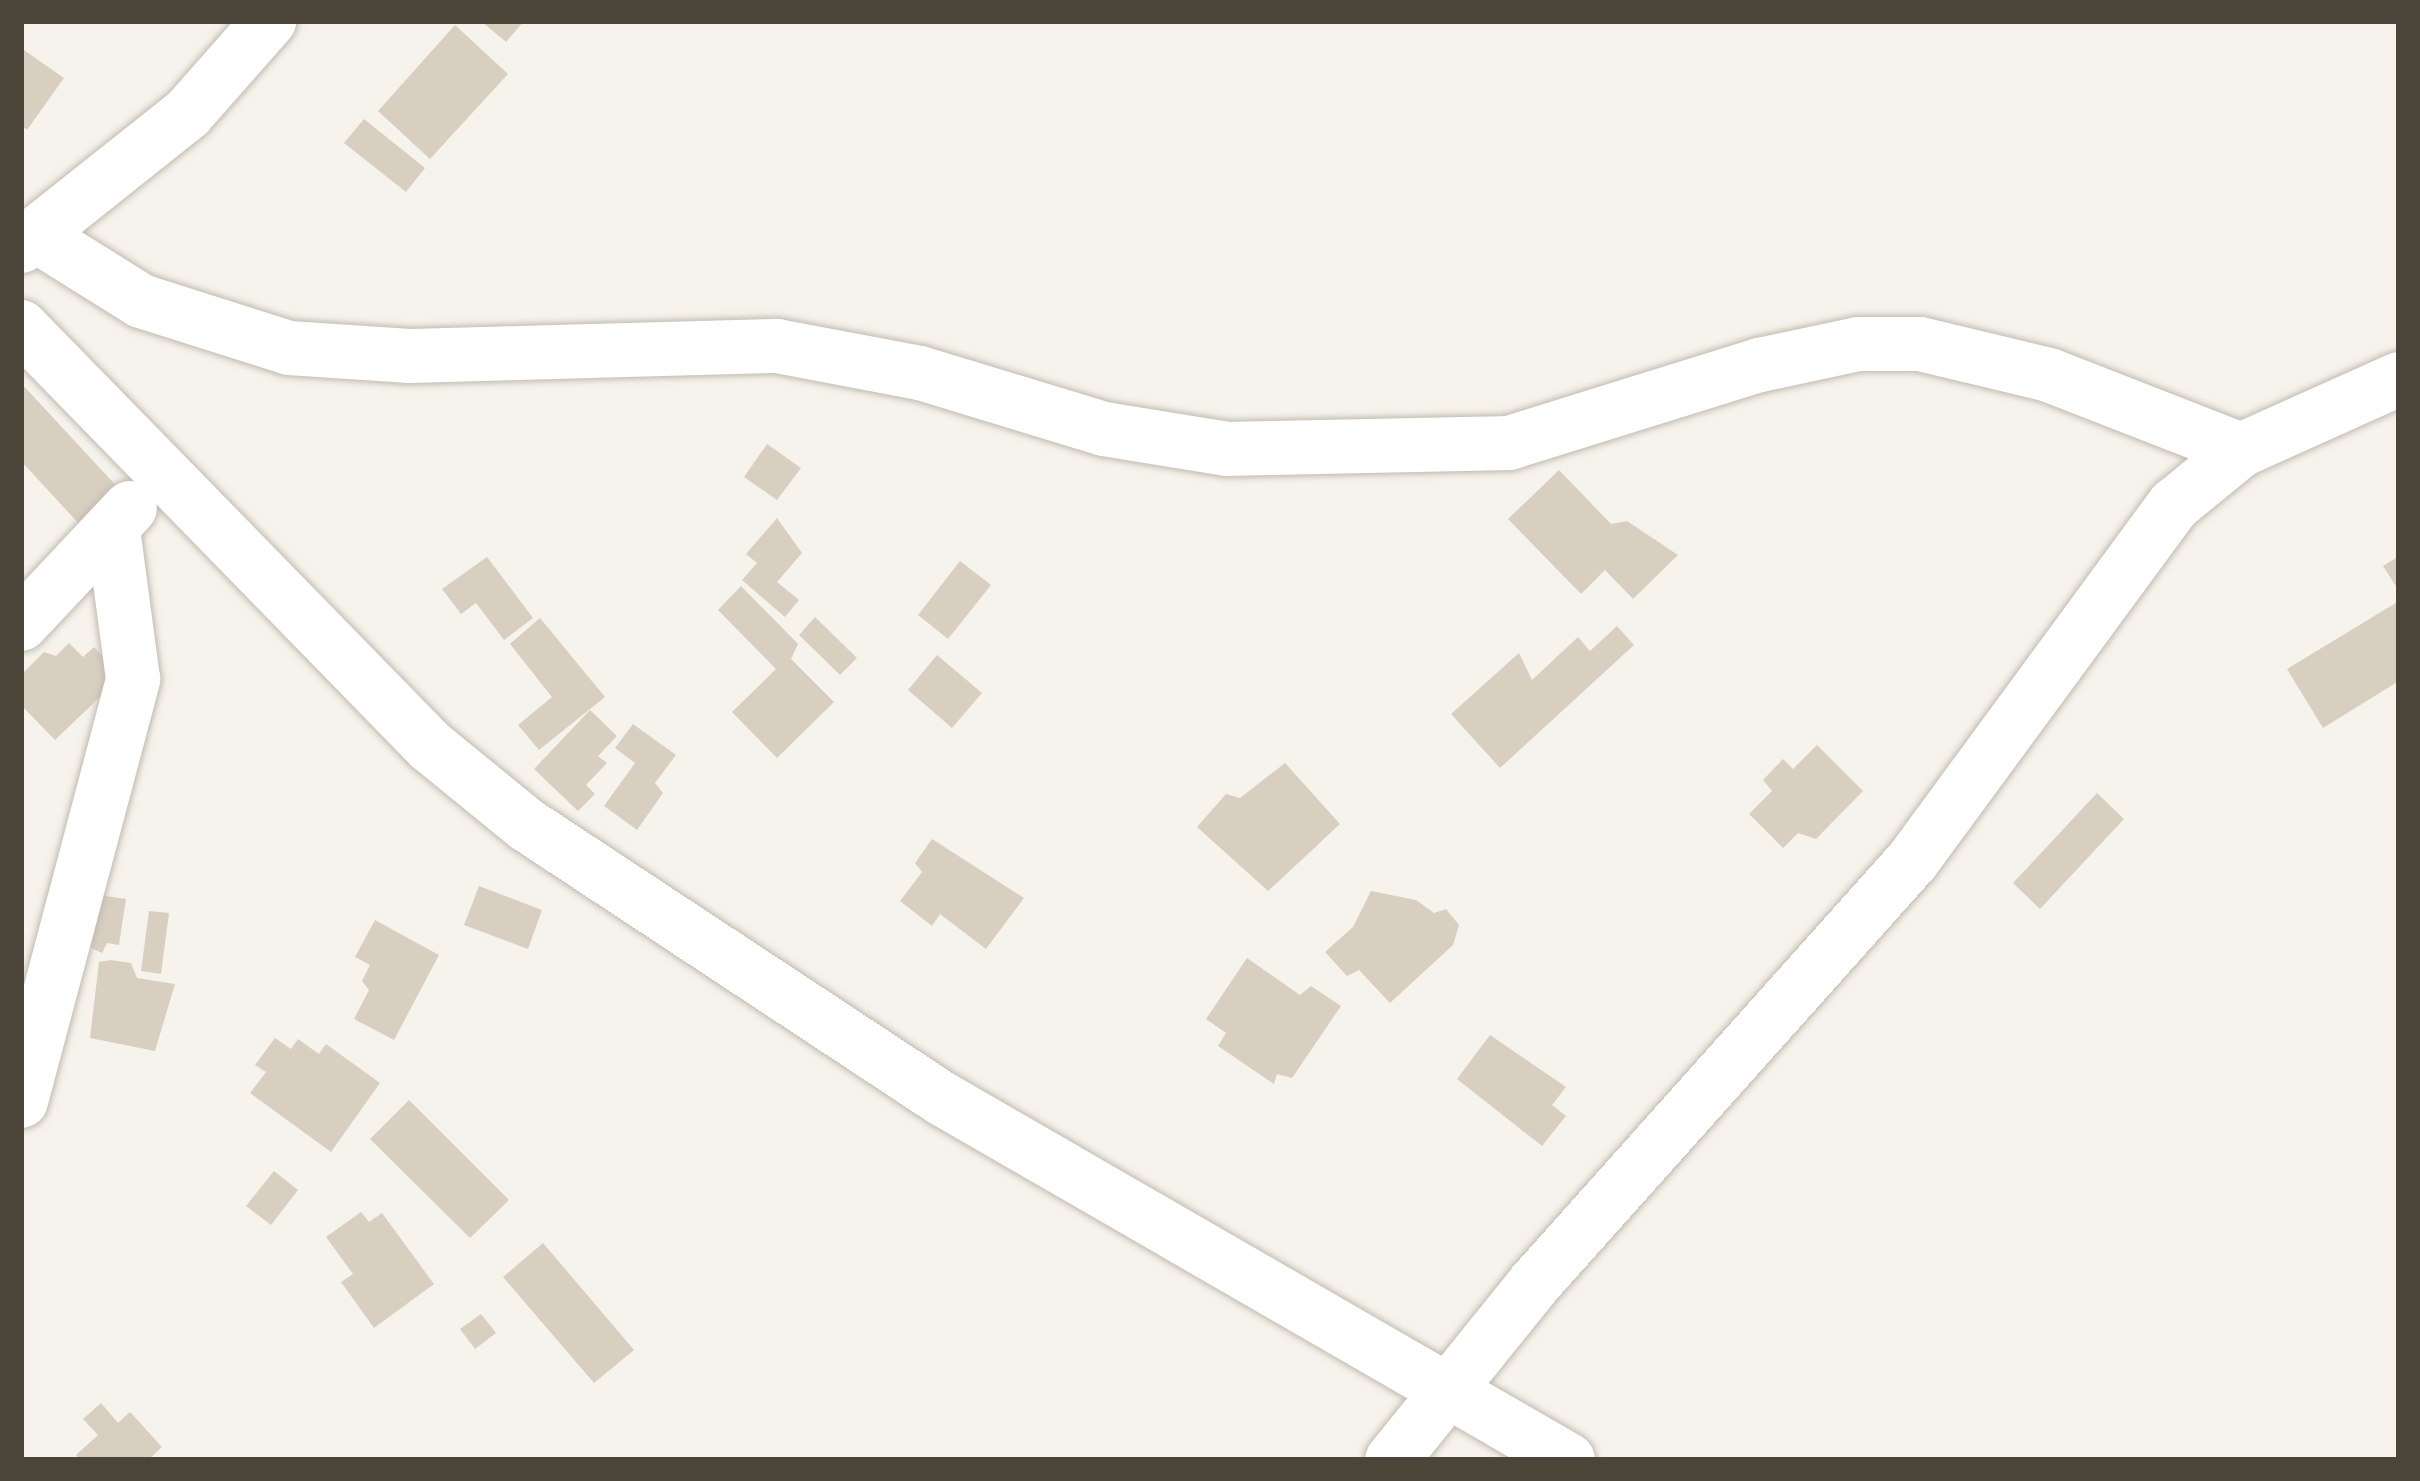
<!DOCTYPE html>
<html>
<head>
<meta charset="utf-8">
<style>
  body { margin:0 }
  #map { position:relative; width:2420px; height:1481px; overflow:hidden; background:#f6f3ec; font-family:Signika,sans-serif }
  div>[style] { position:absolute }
  .building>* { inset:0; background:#d8cfc1 }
  .roads { filter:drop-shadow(0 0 3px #c2bbae) drop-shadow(0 0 3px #c2bbae) }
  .minor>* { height:54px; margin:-27px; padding:0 27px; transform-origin:27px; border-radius:27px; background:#fff }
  span { translate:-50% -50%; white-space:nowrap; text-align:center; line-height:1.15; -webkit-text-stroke:9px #fff; paint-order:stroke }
  .frame { position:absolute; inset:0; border:24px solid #4b4439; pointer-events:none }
</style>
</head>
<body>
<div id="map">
  <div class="building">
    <i style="clip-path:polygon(481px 21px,524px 21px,506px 42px)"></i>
    <i style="clip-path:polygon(455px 25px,508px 74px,430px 159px,378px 111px)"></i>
    <i style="clip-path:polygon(21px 48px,64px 78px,27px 130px,21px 125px)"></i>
    <i style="clip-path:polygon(364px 119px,425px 168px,406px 192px,344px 143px)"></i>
    <i style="clip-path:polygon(21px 383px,122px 492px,82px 527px,21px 461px)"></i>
    <i style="clip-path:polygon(767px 444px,801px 468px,777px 500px,744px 477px)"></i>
    <i style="clip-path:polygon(1559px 470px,1611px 524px,1627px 521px,1678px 555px,1633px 599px,1605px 570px,1581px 594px,1508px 519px)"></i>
    <i style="clip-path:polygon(777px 518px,802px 553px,777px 582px,799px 600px,785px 617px,742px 580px,757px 563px,746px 554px)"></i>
    <i style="clip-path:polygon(2399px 556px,2399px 591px,2383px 566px)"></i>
    <i style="clip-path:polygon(487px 557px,533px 618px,504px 640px,476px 603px,461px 614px,442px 589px)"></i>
    <i style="clip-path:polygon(960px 561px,991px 585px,948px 639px,918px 615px)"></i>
    <i style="clip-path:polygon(741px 586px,798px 644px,791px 659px,834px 702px,777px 758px,732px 712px,776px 669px,718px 610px)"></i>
    <i style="clip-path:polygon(2399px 601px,2399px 681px,2323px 728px,2287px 669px)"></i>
    <i style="clip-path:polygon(815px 617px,857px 658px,840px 675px,799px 635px)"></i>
    <i style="clip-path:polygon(540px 618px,605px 697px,539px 750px,518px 725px,552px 697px,510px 644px)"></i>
    <i style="clip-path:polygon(1617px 626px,1634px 645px,1500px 768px,1451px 714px,1519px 653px,1532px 680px,1578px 637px,1590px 651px)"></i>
    <i style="clip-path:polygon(69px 643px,83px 657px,94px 647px,122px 676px,55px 740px,21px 705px,21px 675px,44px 652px,56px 656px)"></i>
    <i style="clip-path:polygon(937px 655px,982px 693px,952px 728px,908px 690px)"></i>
    <i style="clip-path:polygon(590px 710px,617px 736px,598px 756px,607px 763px,586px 785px,595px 794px,578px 811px,534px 769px)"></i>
    <i style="clip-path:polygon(633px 724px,676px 755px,655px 783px,663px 793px,637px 830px,604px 806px,635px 763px,615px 748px)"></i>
    <i style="clip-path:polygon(1817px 745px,1863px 791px,1816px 839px,1798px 833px,1783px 848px,1749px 814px,1772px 791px,1763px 780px,1783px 759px,1793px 769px)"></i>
    <i style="clip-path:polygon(1285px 763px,1340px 824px,1268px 891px,1197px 827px,1226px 794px,1240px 798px)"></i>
    <i style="clip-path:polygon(2097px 793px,2124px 819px,2040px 909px,2013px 883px)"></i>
    <i style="clip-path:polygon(932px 839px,1024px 898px,986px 949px,940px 914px,932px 926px,900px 901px,922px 872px,915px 863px)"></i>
    <i style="clip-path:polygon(479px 886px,542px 910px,528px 949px,464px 925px)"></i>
    <i style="clip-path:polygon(1371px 891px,1416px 900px,1434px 913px,1446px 909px,1459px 925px,1453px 945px,1390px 1003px,1359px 970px,1347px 976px,1325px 952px,1353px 927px)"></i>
    <i style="clip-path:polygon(99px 895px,126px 899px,119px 945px,107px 943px,102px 953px,91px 948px)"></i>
    <i style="clip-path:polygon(149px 911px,169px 913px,161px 974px,141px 971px)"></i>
    <i style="clip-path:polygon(375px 920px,439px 955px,394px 1040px,354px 1019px,369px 990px,362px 981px,370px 965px,355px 957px)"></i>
    <i style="clip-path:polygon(1247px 958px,1300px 995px,1311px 986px,1341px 1006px,1292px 1078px,1277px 1074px,1274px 1084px,1218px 1046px,1226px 1033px,1206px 1019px)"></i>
    <i style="clip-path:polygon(111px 960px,131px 963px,137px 978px,175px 984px,155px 1051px,90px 1038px,99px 962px)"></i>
    <i style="clip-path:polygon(1490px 1035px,1566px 1087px,1552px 1105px,1566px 1116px,1542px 1146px,1457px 1079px)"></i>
    <i style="clip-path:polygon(275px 1038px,291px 1049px,298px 1039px,319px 1054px,326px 1044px,380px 1083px,331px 1152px,250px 1093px,266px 1072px,255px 1065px)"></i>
    <i style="clip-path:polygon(409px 1100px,509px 1200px,470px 1238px,370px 1139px)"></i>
    <i style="clip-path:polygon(274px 1171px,298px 1190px,271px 1225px,246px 1206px)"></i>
    <i style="clip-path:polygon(361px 1212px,369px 1222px,382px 1213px,434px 1284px,374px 1328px,341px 1282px,353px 1274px,326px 1237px)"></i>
    <i style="clip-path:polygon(543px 1243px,634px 1350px,594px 1383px,503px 1277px)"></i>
    <i style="clip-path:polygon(481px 1314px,496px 1333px,475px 1349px,460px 1329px)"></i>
    <i style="clip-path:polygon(101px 1403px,118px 1423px,130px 1412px,162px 1447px,148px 1460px,80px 1460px,76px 1455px,98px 1435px,83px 1419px)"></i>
  </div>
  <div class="roads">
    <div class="minor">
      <i style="left:37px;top:236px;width:123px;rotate:32deg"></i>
      <i style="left:141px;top:301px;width:155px;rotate:17.6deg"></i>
      <i style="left:289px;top:348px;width:121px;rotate:3.8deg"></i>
      <i style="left:410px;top:356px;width:367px;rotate:-1.6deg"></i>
      <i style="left:777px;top:346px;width:146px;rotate:10.7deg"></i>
      <i style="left:920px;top:373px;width:192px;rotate:16.9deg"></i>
      <i style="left:1104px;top:429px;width:125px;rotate:9.2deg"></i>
      <i style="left:1227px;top:449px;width:282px;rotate:-1.2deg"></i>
      <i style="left:1509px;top:443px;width:263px;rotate:-17.3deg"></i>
      <i style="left:1760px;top:365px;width:100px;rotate:-12.1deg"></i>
      <i style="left:1858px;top:344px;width:62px"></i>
      <i style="left:1920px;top:344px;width:133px;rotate:13.5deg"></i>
      <i style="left:2049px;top:375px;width:206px;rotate:21.3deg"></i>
      <i style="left:21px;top:246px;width:213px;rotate:-38.5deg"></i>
      <i style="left:188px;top:113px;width:123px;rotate:-48.6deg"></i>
      <i style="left:21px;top:327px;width:586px;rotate:45.69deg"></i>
      <i style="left:430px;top:746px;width:125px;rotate:39.2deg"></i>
      <i style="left:527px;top:825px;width:496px;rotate:33.4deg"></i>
      <i style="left:941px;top:1098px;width:724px;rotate:30deg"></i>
      <i style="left:21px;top:624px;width:159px;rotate:-46.8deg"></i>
      <i style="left:21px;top:1101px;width:437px;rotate:-75.1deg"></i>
      <i style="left:133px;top:679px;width:151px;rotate:-97.6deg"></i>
      <i style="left:1392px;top:1460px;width:225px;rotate:-51.1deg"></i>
      <i style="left:1533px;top:1285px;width:570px;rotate:-48.2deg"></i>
      <i style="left:1913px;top:860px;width:441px;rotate:-53.7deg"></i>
      <i style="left:2174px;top:505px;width:87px;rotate:-39.4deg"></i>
      <i style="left:2241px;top:450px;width:173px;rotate:-24.2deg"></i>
    </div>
  </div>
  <div class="frame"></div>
</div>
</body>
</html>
